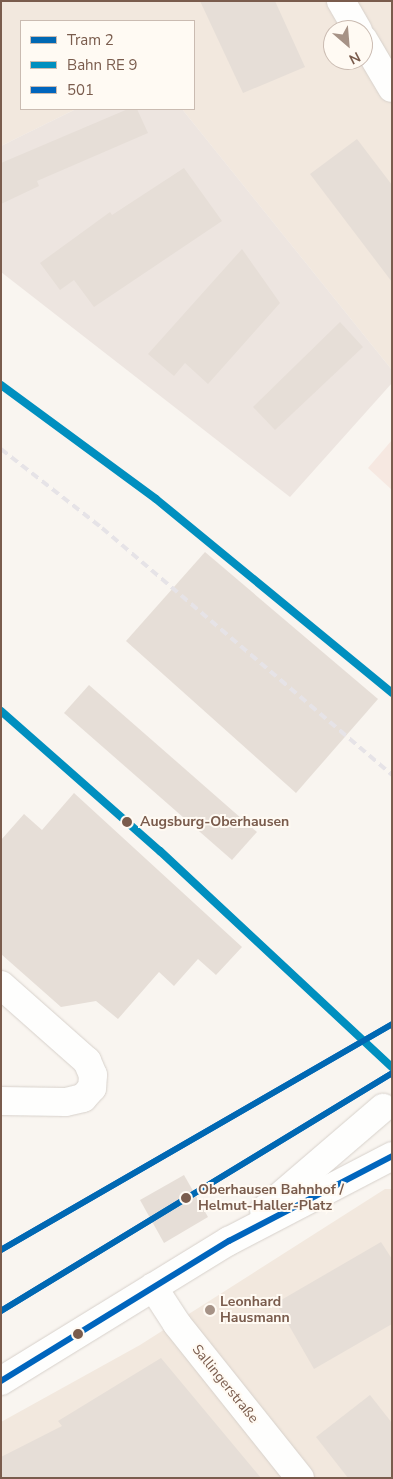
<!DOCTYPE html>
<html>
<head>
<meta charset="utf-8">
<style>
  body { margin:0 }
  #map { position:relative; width:393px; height:1479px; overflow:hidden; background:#f9f5f0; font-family:"Nunito Sans",sans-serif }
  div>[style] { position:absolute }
  .residential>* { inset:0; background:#f2e8de }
  .commercial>* { inset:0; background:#f6e8e1 }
  .industrial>* { inset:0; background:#ede5e0 }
  .building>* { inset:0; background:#e6ded7 }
  .roads { filter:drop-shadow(0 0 1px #d7d1cb) drop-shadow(0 0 1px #d7d1cb) }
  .street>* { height:28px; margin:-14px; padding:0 14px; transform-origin:14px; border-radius:14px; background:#fefefd }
  .secondary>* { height:28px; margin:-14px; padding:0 14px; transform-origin:14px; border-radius:14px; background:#fefefd }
  .rail>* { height:4px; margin-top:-2px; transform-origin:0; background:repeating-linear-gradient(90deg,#e6e3e7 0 8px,transparent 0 13px) }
  .bus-1>* { height:6px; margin:-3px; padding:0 3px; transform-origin:3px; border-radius:3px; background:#0065bd }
  .rail-1>* { height:8px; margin:-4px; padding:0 4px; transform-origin:4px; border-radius:4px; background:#008fbf }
  .tram-1>* { height:6px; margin:-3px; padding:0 3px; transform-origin:3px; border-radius:3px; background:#0068b3 }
  .dots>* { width:14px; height:14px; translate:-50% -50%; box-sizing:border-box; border:2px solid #fffaf3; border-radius:50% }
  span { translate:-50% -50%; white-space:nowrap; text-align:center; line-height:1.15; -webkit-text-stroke:4px #fffaf3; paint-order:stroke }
  .stop-label { font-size:14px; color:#7a5c4d; font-weight:700 }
  .left { translate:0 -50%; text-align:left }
  .poi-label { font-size:14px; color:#7a5c4d; font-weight:700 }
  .street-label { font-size:14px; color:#7a5c4d }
  .frame { position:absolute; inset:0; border:2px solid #7a5c4d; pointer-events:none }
  .legend { position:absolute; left:20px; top:20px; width:175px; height:90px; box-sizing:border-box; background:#fffaf3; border:1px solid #cabbb1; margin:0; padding:6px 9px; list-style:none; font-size:15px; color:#7a5c4d }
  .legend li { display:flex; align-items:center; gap:10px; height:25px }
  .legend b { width:25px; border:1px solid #cabbb1 }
  .north { position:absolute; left:323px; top:20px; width:50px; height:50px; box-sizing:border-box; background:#fffaf3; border:1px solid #cabbb1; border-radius:50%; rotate:153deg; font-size:14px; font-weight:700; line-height:20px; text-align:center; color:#7a5c4d }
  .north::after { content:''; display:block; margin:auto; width:18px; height:22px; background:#a69286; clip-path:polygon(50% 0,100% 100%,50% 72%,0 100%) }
</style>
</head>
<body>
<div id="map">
  <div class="residential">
    <i style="clip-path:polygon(evenodd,1px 1px,392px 1px,392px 370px,182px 109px,194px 109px,194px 21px,21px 21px,21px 109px,76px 109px,1px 146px,1px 1px,333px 30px,363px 30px,363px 60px,333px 60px,333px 30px)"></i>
    <i style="clip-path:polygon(385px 1189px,392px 1189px,392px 1478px,1px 1478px,1px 1422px,140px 1345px)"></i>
  </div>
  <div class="commercial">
    <i style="clip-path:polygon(392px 440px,392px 490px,368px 468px)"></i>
  </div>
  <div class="industrial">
    <i style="clip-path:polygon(76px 109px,182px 109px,392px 370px,392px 383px,290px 497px,1px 272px,1px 146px)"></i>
  </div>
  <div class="building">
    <i style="clip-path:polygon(200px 1px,275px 1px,305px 67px,243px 93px)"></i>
    <i style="clip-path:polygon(128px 109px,137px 109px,148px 133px,37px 181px,39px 186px,1px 204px,1px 163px)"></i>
    <i style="clip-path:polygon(357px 139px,392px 185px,392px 282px,310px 174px)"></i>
    <i style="clip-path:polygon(184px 168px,222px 221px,94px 307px,74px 280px,60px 290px,40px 263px,110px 212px,112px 215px)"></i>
    <i style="clip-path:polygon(242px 249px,280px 303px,208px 384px,185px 363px,174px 376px,148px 354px)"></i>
    <i style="clip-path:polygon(340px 322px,363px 347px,275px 430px,253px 407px)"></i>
    <i style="clip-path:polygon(205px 552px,378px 699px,296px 793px,126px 641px)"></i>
    <i style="clip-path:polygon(89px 685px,257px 832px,232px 860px,64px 713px)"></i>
    <i style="clip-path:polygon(74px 793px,242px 947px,216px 975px,198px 959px,174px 986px,159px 972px,118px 1019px,96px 1001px,61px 1007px,1px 954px,1px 840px,24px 814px,42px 830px)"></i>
    <i style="clip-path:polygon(184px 1175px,208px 1217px,164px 1243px,140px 1200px)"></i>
    <i style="clip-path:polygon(381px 1242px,392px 1259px,392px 1324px,314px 1369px,276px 1303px)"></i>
    <i style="clip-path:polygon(161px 1358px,261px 1478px,1px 1478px,1px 1457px,62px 1426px,58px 1421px)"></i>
    <i style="clip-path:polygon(370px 1395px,392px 1423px,392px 1478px,348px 1478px,316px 1437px)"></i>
  </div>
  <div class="roads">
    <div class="street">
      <i style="left:341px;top:1px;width:34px;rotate:60deg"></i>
      <i style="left:363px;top:39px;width:57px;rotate:59.4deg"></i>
      <i style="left:1px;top:985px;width:115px;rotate:41.5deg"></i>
      <i style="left:87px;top:1061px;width:15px;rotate:67deg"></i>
      <i style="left:93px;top:1075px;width:13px;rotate:94deg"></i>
      <i style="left:92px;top:1088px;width:13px;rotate:132deg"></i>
      <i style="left:83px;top:1098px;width:18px;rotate:167deg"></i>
      <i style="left:65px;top:1102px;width:64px;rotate:-179.1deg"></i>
      <i style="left:153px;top:1287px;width:44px;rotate:57deg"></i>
      <i style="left:177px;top:1324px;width:197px;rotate:51.4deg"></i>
    </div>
    <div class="secondary">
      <i style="left:264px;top:1210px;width:157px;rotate:-40.6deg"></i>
      <i style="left:1px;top:1381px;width:268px;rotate:-31.6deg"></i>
      <i style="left:229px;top:1241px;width:184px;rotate:-27.5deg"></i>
    </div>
  </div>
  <div class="rail">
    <i style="left:1px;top:449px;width:128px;rotate:38deg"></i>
    <i style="left:102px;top:528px;width:381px;rotate:40.4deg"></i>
  </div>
  <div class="bus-1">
    <i style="left:1px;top:1250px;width:452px;rotate:-30deg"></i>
    <i style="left:1px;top:1311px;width:458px;rotate:-31.3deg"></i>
    <i style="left:1px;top:1381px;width:268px;rotate:-31.6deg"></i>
    <i style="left:229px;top:1241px;width:184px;rotate:-27.5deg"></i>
  </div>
  <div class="rail-1">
    <i style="left:1px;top:385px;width:192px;rotate:36.3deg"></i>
    <i style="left:156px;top:499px;width:306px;rotate:39.4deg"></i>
    <i style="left:1px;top:711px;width:212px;rotate:41.4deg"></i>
    <i style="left:160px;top:851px;width:317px;rotate:43deg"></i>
  </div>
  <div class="tram-1">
    <i style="left:1px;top:1250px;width:452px;rotate:-30deg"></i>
    <i style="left:1px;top:1311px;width:458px;rotate:-31.3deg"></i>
  </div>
  <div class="dots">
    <i style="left:127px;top:822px;background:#7a5c4d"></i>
    <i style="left:186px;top:1198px;background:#7a5c4d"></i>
    <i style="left:210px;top:1310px;background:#a69286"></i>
    <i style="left:78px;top:1334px;background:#7a5c4d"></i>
  </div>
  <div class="stop-label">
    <span class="left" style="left:140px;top:822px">Augsburg-Oberhausen</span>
    <span class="left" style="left:198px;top:1198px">Oberhausen Bahnhof /<br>Helmut-Haller-Platz</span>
  </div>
  <div class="poi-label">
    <span class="left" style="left:220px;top:1310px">Leonhard<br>Hausmann</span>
  </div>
  <div class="street-label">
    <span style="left:225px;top:1384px;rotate:51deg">Sallingerstraße</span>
  </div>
  <div class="frame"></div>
  <ul class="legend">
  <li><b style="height:6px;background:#0068b3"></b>Tram 2</li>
  <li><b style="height:6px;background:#008fbf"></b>Bahn RE 9</li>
  <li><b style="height:6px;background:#0065bd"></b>501</li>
  </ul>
  <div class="north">N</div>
</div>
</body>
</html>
